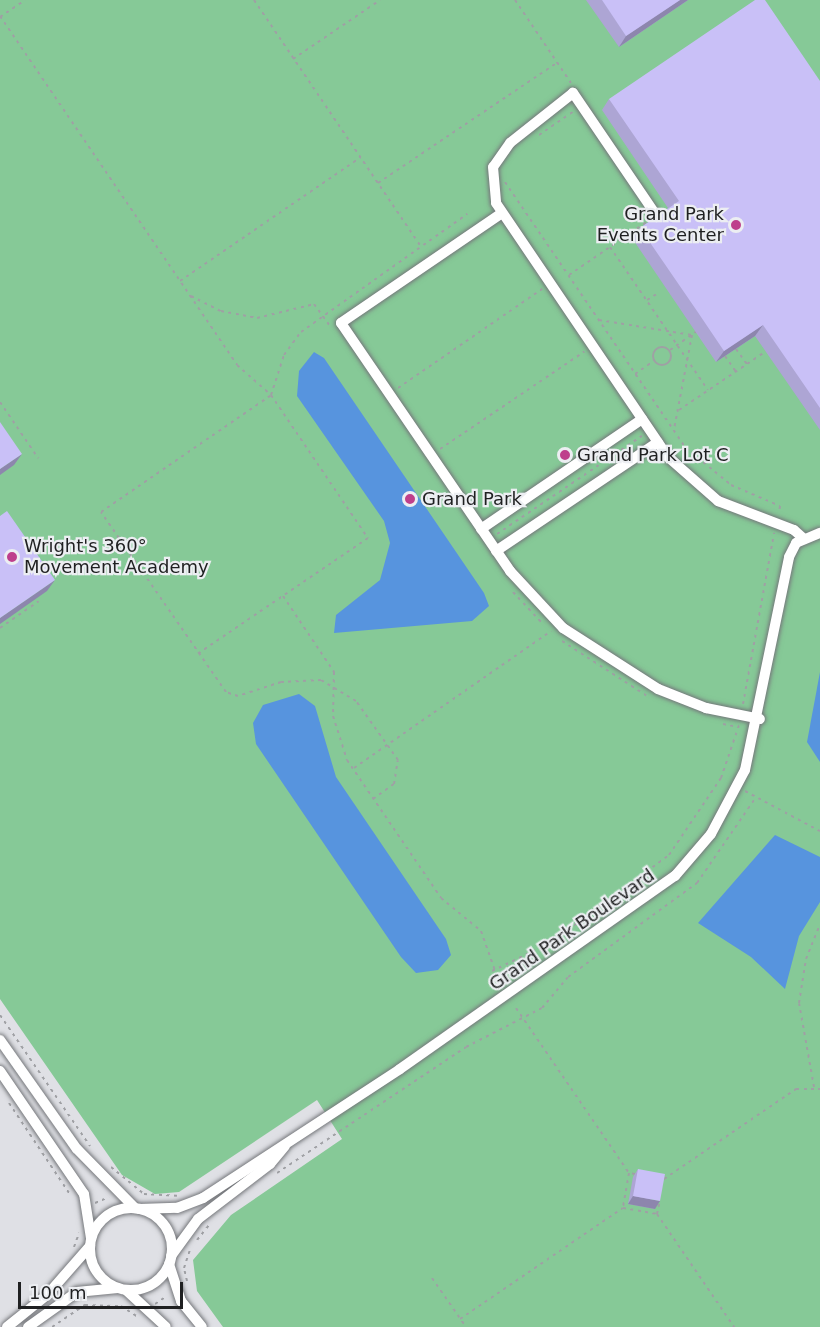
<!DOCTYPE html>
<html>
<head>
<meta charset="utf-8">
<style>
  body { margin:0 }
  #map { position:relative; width:820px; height:1327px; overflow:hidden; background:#dfe0e5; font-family:"DejaVu Sans",sans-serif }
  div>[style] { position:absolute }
  .green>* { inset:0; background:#86c997 }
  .water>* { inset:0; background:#5794de }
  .path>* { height:2px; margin-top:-1px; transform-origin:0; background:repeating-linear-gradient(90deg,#9fa0a4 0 3px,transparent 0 7.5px) }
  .path>.ring { margin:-1px; padding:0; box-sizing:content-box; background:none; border:2px solid #9fa0a4; border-radius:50% }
  .roads { filter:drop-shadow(0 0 2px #75777b) drop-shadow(0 0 2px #75777b) }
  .minor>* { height:10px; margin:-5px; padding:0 5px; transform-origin:5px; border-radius:5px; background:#fff }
  .minor>.ring { margin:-5px; padding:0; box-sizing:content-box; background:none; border:10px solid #fff; border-radius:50% }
  .wall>* { inset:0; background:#ada5d4 }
  .shaded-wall>* { inset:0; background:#8d86ad }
  .building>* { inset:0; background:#c9c0f7 }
  .dots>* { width:16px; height:16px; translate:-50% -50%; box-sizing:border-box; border:3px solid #eceef2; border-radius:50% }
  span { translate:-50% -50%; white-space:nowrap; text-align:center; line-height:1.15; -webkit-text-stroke:4.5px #eceef2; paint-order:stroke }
  .poi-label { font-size:18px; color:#1f2021 }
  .right { translate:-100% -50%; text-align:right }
  .left { translate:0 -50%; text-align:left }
  .street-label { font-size:18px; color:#1f2021 }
  .scale { position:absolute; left:18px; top:1282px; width:165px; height:27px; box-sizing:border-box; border:3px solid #1f2021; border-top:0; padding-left:8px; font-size:18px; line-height:21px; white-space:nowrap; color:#1f2021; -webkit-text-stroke:4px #eceef2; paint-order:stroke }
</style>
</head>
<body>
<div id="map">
  <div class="green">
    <i style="clip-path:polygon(0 0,820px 0,820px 1327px,223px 1327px,197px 1291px,193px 1260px,231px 1215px,342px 1139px,317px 1100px,179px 1192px,155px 1194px,122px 1175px,0 999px)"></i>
  </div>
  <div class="water">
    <i style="clip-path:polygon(314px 352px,324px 358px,484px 593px,489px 606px,472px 621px,334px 633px,336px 615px,380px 580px,390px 543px,384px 521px,297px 396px,299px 371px)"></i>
    <i style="clip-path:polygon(820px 672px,820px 762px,807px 742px)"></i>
    <i style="clip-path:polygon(299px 694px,315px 706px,336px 777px,446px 939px,451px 955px,438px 970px,416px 973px,401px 957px,256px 744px,253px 723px,263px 705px)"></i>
    <i style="clip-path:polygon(775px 835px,820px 857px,820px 902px,799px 936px,785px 989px,751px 957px,698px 923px)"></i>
  </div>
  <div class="path">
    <i style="left:254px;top:0;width:296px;rotate:55.9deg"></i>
    <i style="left:515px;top:0;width:100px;rotate:56deg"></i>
    <i style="left:0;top:16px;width:422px;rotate:55.8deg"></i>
    <i style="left:237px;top:365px;width:45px;rotate:41.4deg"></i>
    <i style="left:271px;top:395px;width:173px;rotate:55.9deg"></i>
    <i style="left:368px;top:538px;width:207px;rotate:145.8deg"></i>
    <i style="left:0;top:17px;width:30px;rotate:-34deg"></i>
    <i style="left:293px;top:59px;width:105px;rotate:-34.1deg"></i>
    <i style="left:539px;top:135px;width:42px;rotate:-34.4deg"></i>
    <i style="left:505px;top:182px;width:322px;rotate:55.8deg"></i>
    <i style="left:686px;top:448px;width:58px;rotate:39.4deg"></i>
    <i style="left:731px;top:485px;width:53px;rotate:23.2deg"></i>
    <i style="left:780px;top:506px;width:7px;rotate:98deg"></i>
    <i style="left:378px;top:183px;width:217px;rotate:-33.9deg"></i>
    <i style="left:610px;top:247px;width:173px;rotate:55.6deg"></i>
    <i style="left:569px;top:275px;width:96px;rotate:-34.4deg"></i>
    <i style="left:180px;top:281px;width:219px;rotate:-34.4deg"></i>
    <i style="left:191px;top:296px;width:34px;rotate:27deg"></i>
    <i style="left:221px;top:311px;width:37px;rotate:11deg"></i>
    <i style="left:257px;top:318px;width:59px;rotate:-13.8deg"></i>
    <i style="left:314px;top:304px;width:27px;rotate:54deg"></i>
    <i style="left:647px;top:300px;width:13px;rotate:-32deg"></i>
    <i style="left:599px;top:320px;width:94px;rotate:9.2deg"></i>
    <i style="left:692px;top:335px;width:96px;rotate:100.8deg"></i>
    <i class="ring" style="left:653px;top:347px;width:16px;height:16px"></i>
    <i style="left:736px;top:349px;width:19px;rotate:54deg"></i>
    <i style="left:670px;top:350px;width:32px;rotate:-35deg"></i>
    <i style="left:725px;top:356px;width:19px;rotate:55deg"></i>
    <i style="left:635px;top:374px;width:24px;rotate:-35deg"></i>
    <i style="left:398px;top:388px;width:175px;rotate:-34.5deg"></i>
    <i style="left:0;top:402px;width:68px;rotate:55.8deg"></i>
    <i style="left:679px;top:410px;width:105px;rotate:-34.1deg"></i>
    <i style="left:440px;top:449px;width:174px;rotate:-34deg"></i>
    <i style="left:497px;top:534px;width:175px;rotate:-34.1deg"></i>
    <i style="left:513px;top:592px;width:42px;rotate:46.9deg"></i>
    <i style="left:283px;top:596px;width:92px;rotate:56.1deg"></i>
    <i style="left:334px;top:672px;width:44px;rotate:91.3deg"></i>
    <i style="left:333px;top:716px;width:46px;rotate:72.3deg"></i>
    <i style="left:347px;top:760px;width:167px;rotate:55.7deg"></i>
    <i style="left:441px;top:898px;width:52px;rotate:39.5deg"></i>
    <i style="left:481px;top:931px;width:54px;rotate:70.6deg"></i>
    <i style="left:0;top:628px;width:47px;rotate:-34.7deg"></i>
    <i style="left:562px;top:641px;width:105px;rotate:32.9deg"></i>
    <i style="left:743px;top:704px;width:174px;rotate:-79.7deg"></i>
    <i style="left:723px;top:724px;width:15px;rotate:11deg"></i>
    <i style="left:354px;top:768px;width:240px;rotate:-34.8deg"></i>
    <i style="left:745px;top:791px;width:85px;rotate:28.1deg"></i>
    <i style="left:373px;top:799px;width:26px;rotate:-36deg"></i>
    <i style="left:394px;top:784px;width:24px;rotate:-81deg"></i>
    <i style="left:398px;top:760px;width:72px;rotate:-125.4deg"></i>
    <i style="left:356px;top:701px;width:41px;rotate:-149deg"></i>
    <i style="left:321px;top:680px;width:40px;rotate:177.1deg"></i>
    <i style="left:281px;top:682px;width:45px;rotate:162deg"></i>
    <i style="left:238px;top:696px;width:13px;rotate:-162deg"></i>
    <i style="left:226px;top:692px;width:219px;rotate:-124.8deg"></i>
    <i style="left:101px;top:512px;width:206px;rotate:-34.5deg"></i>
    <i style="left:271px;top:395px;width:42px;rotate:-72deg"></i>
    <i style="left:284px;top:355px;width:29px;rotate:-54deg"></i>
    <i style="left:301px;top:332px;width:204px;rotate:-35.4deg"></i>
    <i style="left:492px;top:971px;width:64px;rotate:-25.8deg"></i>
    <i style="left:550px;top:943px;width:148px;rotate:-36.5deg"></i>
    <i style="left:669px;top:855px;width:93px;rotate:-56deg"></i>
    <i style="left:721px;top:778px;width:56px;rotate:-71.2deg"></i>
    <i style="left:516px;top:1008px;width:200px;rotate:55.6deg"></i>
    <i style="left:0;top:1015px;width:159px;rotate:55.5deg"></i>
    <i style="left:814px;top:1087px;width:85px;rotate:-100.1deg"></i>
    <i style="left:799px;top:1003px;width:45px;rotate:-81deg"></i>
    <i style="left:806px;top:959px;width:37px;rotate:-68deg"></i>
    <i style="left:9px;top:1103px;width:112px;rotate:56.3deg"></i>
    <i style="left:111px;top:1167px;width:43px;rotate:39.3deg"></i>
    <i style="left:144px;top:1194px;width:33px;rotate:3deg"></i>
    <i style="left:277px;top:1173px;width:227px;rotate:-33.7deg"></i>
    <i style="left:466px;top:1047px;width:85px;rotate:-27.2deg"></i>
    <i style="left:542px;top:1008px;width:40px;rotate:-50deg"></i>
    <i style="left:568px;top:977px;width:160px;rotate:-36.1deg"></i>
    <i style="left:697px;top:883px;width:104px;rotate:-55.5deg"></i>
    <i style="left:635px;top:1174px;width:6px;rotate:-171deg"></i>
    <i style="left:629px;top:1173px;width:36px;rotate:100deg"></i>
    <i style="left:623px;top:1208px;width:35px;rotate:10deg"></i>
    <i style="left:657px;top:1214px;width:14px;rotate:-78deg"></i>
    <i style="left:664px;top:1179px;width:160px;rotate:-34.3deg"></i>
    <i style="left:796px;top:1089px;width:24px"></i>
    <i style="left:95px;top:1203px;width:15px;rotate:-23deg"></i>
    <i style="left:657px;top:1214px;width:137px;rotate:55.7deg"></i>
    <i style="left:197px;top:1240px;width:19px;rotate:-51deg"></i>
    <i style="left:74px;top:1247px;width:15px;rotate:-70deg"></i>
    <i style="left:432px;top:1278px;width:60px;rotate:55.2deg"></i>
    <i style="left:187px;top:1281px;width:13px;rotate:-103deg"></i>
    <i style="left:184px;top:1268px;width:20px;rotate:-72deg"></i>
    <i style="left:155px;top:1304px;width:14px;rotate:-34deg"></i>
    <i style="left:460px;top:1319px;width:197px;rotate:-34.3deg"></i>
    <i style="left:52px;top:1327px;width:40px;rotate:-34deg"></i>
    <i style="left:85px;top:1305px;width:36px;rotate:2deg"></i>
    <i style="left:121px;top:1306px;width:20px;rotate:33deg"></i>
  </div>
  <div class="roads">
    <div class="minor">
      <i style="left:502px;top:213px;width:195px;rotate:145.7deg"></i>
      <i style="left:341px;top:323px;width:300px;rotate:55.7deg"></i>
      <i style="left:510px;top:571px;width:78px;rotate:47.1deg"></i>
      <i style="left:563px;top:628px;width:113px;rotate:32.7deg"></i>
      <i style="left:658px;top:689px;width:52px;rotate:21.6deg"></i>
      <i style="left:706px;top:708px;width:55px;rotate:11.5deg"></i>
      <i style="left:656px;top:215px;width:148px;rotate:-124.2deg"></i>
      <i style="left:573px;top:93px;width:80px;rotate:141.6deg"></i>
      <i style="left:510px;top:143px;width:29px;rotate:125deg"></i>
      <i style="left:493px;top:167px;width:36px;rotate:85deg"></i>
      <i style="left:496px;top:203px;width:307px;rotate:55.9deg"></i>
      <i style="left:668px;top:457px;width:67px;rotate:41.3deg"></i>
      <i style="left:718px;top:501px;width:81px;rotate:20.9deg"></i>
      <i style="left:794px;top:530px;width:12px;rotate:42deg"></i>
      <i style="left:481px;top:529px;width:195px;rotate:-34.3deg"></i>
      <i style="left:496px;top:551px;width:195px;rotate:-33.9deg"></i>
      <i style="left:0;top:1040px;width:133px;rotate:54.8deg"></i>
      <i style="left:77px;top:1149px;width:83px;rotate:45.5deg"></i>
      <i style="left:0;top:1071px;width:149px;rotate:55.7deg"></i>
      <i style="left:84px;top:1194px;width:45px;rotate:81deg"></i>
      <i class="ring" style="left:90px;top:1208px;width:72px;height:72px"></i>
      <i style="left:139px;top:1209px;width:38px;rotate:-2deg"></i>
      <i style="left:177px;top:1208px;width:28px;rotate:-21deg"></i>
      <i style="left:203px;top:1198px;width:235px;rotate:-33.2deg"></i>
      <i style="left:400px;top:1069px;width:336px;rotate:-35.1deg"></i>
      <i style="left:675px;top:876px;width:55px;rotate:-49.4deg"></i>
      <i style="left:711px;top:834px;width:72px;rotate:-62deg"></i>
      <i style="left:745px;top:770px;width:217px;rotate:-78.3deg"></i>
      <i style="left:789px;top:557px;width:16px;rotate:-63deg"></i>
      <i style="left:796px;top:543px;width:26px;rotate:-23deg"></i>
      <i style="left:171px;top:1256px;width:46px;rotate:-53.9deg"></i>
      <i style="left:198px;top:1219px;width:91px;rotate:-37.4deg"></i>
      <i style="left:270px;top:1164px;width:23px;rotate:-50deg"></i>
      <i style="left:169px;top:1264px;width:39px;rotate:72deg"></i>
      <i style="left:181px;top:1301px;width:33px;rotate:51deg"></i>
      <i style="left:126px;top:1290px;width:54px;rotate:42.8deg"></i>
      <i style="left:7px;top:1327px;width:53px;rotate:-38.8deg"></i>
      <i style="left:48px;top:1294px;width:64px;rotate:-48.8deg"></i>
      <i style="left:28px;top:1327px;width:60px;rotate:-35.5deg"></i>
      <i style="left:77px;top:1292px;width:41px;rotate:-5.6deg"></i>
    </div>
  </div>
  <div class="wall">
    <i style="clip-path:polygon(586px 0,688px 0,619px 47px)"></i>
    <i style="clip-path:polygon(820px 81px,820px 430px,755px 336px,716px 362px,632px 238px,640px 228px,668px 208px,602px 110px,609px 99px)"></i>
    <i style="clip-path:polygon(638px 1169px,655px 1209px,628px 1204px,633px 1177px)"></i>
  </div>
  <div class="shaded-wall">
    <i style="clip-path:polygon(680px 0,688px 0,619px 47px,626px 36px)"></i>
    <i style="clip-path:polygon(763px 325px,755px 336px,716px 362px,724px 351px)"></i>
    <i style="clip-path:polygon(22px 454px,14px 465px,0 475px,0 469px)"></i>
    <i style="clip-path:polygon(55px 580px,47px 591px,0 624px,0 618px)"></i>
    <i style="clip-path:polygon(633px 1196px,660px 1201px,655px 1209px,628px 1204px)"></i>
  </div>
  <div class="building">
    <i style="clip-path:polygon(602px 0,680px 0,626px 36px)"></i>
    <i style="clip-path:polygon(755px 0,765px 0,820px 81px,820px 408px,763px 325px,724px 351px,697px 311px,640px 228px,679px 201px,609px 99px)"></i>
    <i style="clip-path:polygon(0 422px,22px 454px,0 469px)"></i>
    <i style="clip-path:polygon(7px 511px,55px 580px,0 618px,0 516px)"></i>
    <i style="clip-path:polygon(638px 1169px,665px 1174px,660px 1201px,633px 1196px)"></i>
  </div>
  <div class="dots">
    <i style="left:736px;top:225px;background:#be3f8c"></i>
    <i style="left:565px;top:455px;background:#be3f8c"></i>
    <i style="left:410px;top:499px;background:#be3f8c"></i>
    <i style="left:12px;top:557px;background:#be3f8c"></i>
  </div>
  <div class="poi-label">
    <span class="right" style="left:724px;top:225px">Grand Park<br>Events Center</span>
    <span class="left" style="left:577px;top:455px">Grand Park Lot C</span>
    <span class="left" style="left:422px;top:499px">Grand Park</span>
    <span class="left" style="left:24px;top:557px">Wright's 360°<br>Movement Academy</span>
  </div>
  <div class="street-label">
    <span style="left:572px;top:930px;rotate:-35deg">Grand Park Boulevard</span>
  </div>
  <div class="scale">100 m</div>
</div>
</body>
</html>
